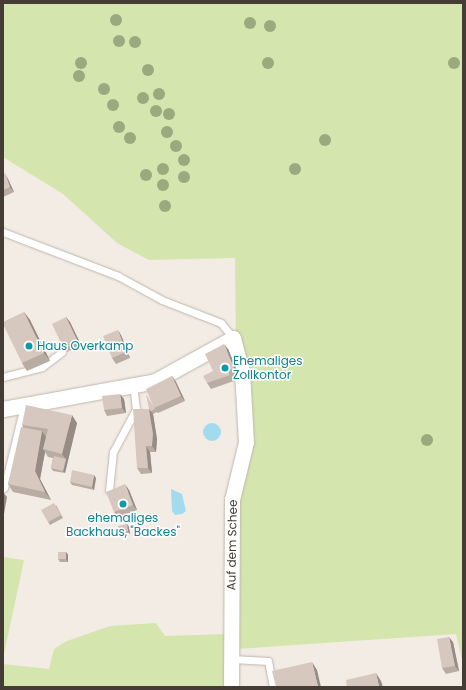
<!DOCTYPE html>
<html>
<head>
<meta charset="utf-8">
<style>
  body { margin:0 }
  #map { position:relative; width:466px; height:690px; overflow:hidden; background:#f2ece5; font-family:Poppins,sans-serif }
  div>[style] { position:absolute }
  .green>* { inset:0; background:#d5e5ae }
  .water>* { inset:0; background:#a2dbee }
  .round { border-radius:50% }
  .roads { filter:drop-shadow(0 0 1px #c0b5ab) drop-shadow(0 0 1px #c0b5ab) }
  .service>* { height:7px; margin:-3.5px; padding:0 3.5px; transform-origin:3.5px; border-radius:3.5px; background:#fff }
  .minor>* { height:15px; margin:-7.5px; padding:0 7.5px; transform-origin:7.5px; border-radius:7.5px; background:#fff }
  .trees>* { width:12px; height:12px; margin:-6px; border-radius:50%; background:#9aaa7e }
  .wall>* { inset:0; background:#b8aca3 }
  .shaded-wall>* { inset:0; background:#968c85 }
  .building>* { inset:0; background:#d6c8be }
  .dots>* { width:11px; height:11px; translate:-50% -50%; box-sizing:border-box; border:2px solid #fff; border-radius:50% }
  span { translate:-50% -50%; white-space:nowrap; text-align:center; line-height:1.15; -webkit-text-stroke:3px #fff; paint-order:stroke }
  .culture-label { font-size:12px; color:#0d838f }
  .left { translate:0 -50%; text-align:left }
  .street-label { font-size:12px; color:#443c35 }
  .frame { position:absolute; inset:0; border:4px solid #443c35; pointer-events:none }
</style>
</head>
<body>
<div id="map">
  <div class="green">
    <i style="clip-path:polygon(3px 3px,463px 3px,463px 664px,456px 634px,236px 649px,235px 508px,251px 441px,236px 349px,235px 258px,149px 260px,117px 243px,63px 194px,3px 157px)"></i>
    <i style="clip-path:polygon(3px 557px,24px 560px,3px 659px)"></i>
    <i style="clip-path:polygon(156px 623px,165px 636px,228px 634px,225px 687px,3px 687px,3px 664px,49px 669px,54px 649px,67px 641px,110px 626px)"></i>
  </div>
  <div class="water">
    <i class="round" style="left:203px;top:423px;width:18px;height:18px"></i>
    <i style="clip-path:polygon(171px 489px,182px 494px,186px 511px,182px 514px,175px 515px,172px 511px)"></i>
  </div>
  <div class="roads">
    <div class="service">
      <i style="left:3px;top:232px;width:123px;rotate:20.9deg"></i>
      <i style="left:118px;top:276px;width:50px;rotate:28.6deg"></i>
      <i style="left:162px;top:300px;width:63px;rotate:21.3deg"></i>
      <i style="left:221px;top:323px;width:19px;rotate:51deg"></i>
      <i style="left:3px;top:377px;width:40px;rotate:-14.4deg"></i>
      <i style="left:42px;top:367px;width:25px;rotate:-37deg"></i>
      <i style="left:4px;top:488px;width:84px;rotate:-76.3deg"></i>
      <i style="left:109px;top:490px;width:38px;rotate:-84deg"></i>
      <i style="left:113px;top:452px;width:49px;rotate:-61.9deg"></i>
      <i style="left:136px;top:409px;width:23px;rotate:-97deg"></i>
      <i style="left:232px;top:659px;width:36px;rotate:3deg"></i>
      <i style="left:268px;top:661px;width:26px;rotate:79deg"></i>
    </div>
    <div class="minor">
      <i style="left:3px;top:409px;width:155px;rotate:-10.4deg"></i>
      <i style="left:155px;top:381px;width:89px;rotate:-28.9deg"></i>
      <i style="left:233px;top:338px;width:34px;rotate:75deg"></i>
      <i style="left:242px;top:371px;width:71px;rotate:86.8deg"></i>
      <i style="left:246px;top:442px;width:60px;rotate:103.6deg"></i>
      <i style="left:232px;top:500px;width:187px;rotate:90.3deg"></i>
    </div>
  </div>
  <div class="trees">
    <i style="left:116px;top:20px"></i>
    <i style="left:250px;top:23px"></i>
    <i style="left:270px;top:26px"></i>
    <i style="left:119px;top:41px"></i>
    <i style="left:135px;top:42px"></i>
    <i style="left:81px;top:63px"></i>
    <i style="left:268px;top:63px"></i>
    <i style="left:454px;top:63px"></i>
    <i style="left:148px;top:70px"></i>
    <i style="left:79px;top:76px"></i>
    <i style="left:104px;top:89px"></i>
    <i style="left:159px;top:94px"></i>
    <i style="left:143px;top:98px"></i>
    <i style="left:113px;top:105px"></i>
    <i style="left:156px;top:111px"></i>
    <i style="left:169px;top:114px"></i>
    <i style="left:119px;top:127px"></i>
    <i style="left:167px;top:132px"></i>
    <i style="left:130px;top:138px"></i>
    <i style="left:325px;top:140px"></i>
    <i style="left:176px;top:146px"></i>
    <i style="left:184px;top:160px"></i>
    <i style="left:163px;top:169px"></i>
    <i style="left:295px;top:169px"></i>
    <i style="left:146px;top:175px"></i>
    <i style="left:184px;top:177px"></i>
    <i style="left:163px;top:185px"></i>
    <i style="left:165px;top:206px"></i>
    <i style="left:427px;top:440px"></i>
  </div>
  <div class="wall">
    <i style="clip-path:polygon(3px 174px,8px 179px,14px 192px,3px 197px)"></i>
    <i style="clip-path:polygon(24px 312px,30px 320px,50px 361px,27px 371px,22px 363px)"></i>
    <i style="clip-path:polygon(66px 317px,70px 322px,81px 345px,67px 352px,63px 347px)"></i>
    <i style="clip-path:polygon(121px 335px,130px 358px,116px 364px,112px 358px)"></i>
    <i style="clip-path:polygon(228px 349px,238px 373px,232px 377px,234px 381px,211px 389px,207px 383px,213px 371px)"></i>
    <i style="clip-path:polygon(172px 376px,176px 382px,185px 401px,158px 413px,157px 412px,153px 414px,157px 439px,156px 452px,150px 452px,152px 473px,141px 474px,137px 468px,149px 409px,153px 405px)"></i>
    <i style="clip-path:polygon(124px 399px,126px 413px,107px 416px,104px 410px)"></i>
    <i style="clip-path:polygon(77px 423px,65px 473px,53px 471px,51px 468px,53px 458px,48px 457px,45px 452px,40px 479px,51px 500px,13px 492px,8px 484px,23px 427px,22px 425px)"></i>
    <i style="clip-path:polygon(96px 478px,94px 490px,72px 485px,70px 482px)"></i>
    <i style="clip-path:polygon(129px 490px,137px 510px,118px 518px,114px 512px)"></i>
    <i style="clip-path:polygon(56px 505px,63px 518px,50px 525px,48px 522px)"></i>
    <i style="clip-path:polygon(127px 524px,129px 527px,130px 534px,120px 535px,119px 533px)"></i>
    <i style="clip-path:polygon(66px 552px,68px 555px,68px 562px,60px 562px,58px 559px)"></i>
    <i style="clip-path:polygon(453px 642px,459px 671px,446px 674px,442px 668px)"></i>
  </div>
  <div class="shaded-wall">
    <i style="clip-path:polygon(5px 173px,8px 179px,14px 192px,10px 187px)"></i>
    <i style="clip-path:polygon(24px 312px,30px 320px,50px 361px,44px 353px)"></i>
    <i style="clip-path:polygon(66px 317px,70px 322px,81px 345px,77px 340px)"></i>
    <i style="clip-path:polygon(118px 330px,121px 335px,130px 358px,126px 352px)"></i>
    <i style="clip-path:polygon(224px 344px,228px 349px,238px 373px,234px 368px)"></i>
    <i style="clip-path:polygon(172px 376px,176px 382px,185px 401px,181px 396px)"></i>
    <i style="clip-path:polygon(120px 394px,124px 399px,126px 413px,122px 408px)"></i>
    <i style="clip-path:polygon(149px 409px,153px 414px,157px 439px,156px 452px,152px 446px)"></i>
    <i style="clip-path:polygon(72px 415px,77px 423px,65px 473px,63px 471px,66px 459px,62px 454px)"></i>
    <i style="clip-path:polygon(42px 431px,47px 439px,43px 449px,45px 452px,40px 479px,51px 500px,45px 492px,35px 471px)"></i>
    <i style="clip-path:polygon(146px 446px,150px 452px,152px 473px,148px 468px)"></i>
    <i style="clip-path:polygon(94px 475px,96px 478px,94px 490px,92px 487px)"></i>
    <i style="clip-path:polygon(125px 484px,129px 490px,137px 510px,133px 505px)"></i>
    <i style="clip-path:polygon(3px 492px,7px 497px,4px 514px,3px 513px)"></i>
    <i style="clip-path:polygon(127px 524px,129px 527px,130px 534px,128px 531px)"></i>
    <i style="clip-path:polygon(66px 552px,68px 555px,68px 562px,66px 559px)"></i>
    <i style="clip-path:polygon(449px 637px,453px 642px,459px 671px,455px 666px)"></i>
    <i style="clip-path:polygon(312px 662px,317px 670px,321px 687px,318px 687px)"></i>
    <i style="clip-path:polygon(376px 673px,381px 681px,383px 687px,379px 687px)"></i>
  </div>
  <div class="building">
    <i style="clip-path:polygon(5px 173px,10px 187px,3px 190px,3px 174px)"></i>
    <i style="clip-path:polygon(24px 312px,44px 353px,22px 363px,3px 324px,3px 322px)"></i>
    <i style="clip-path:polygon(66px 317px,77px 340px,63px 347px,52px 324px)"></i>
    <i style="clip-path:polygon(118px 330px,126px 352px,112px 358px,103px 336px)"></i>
    <i style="clip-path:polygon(224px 344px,234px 368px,228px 371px,230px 375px,207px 383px,203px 376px,213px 371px,205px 354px)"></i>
    <i style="clip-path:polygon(172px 376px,181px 396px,154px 408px,146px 389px)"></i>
    <i style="clip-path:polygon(120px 394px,122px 408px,104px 410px,102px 396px)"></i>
    <i style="clip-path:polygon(146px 394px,155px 409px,151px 411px,149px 409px)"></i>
    <i style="clip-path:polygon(26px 405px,72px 415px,62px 454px,43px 449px,48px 429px,22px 425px)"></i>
    <i style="clip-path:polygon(133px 409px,149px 409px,153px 434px,152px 446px,146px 446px,148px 468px,137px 468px)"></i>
    <i style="clip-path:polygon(21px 427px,42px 431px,35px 471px,45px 492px,8px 484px)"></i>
    <i style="clip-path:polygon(54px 456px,66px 459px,63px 471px,51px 468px)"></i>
    <i style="clip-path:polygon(72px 470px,94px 475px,92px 487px,70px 482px)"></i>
    <i style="clip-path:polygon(125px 484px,133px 505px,114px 512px,106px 492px)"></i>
    <i style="clip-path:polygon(54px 503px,61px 515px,48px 522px,41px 510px)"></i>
    <i style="clip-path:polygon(127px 524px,128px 531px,119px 533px,118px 526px)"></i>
    <i style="clip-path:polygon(58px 552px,66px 552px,66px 559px,58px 559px)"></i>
    <i style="clip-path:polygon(449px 637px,455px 666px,442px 668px,437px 639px)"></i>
    <i style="clip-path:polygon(312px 662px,318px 687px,276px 687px,272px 671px)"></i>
    <i style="clip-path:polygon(376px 673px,379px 687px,347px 687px,346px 680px)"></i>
  </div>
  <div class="dots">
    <i style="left:29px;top:346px;background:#0f9aa8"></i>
    <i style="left:225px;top:368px;background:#0f9aa8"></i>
    <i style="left:123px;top:504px;background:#0f9aa8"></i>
  </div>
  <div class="culture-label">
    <span class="left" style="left:37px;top:346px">Haus Overkamp</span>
    <span class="left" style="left:233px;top:368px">Ehemaliges<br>Zollkontor</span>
    <span style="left:123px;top:525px">ehemaliges<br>Backhaus, "Backes"</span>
  </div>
  <div class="street-label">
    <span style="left:232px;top:545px;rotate:-89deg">Auf dem Schee</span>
  </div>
  <div class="frame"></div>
</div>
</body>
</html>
